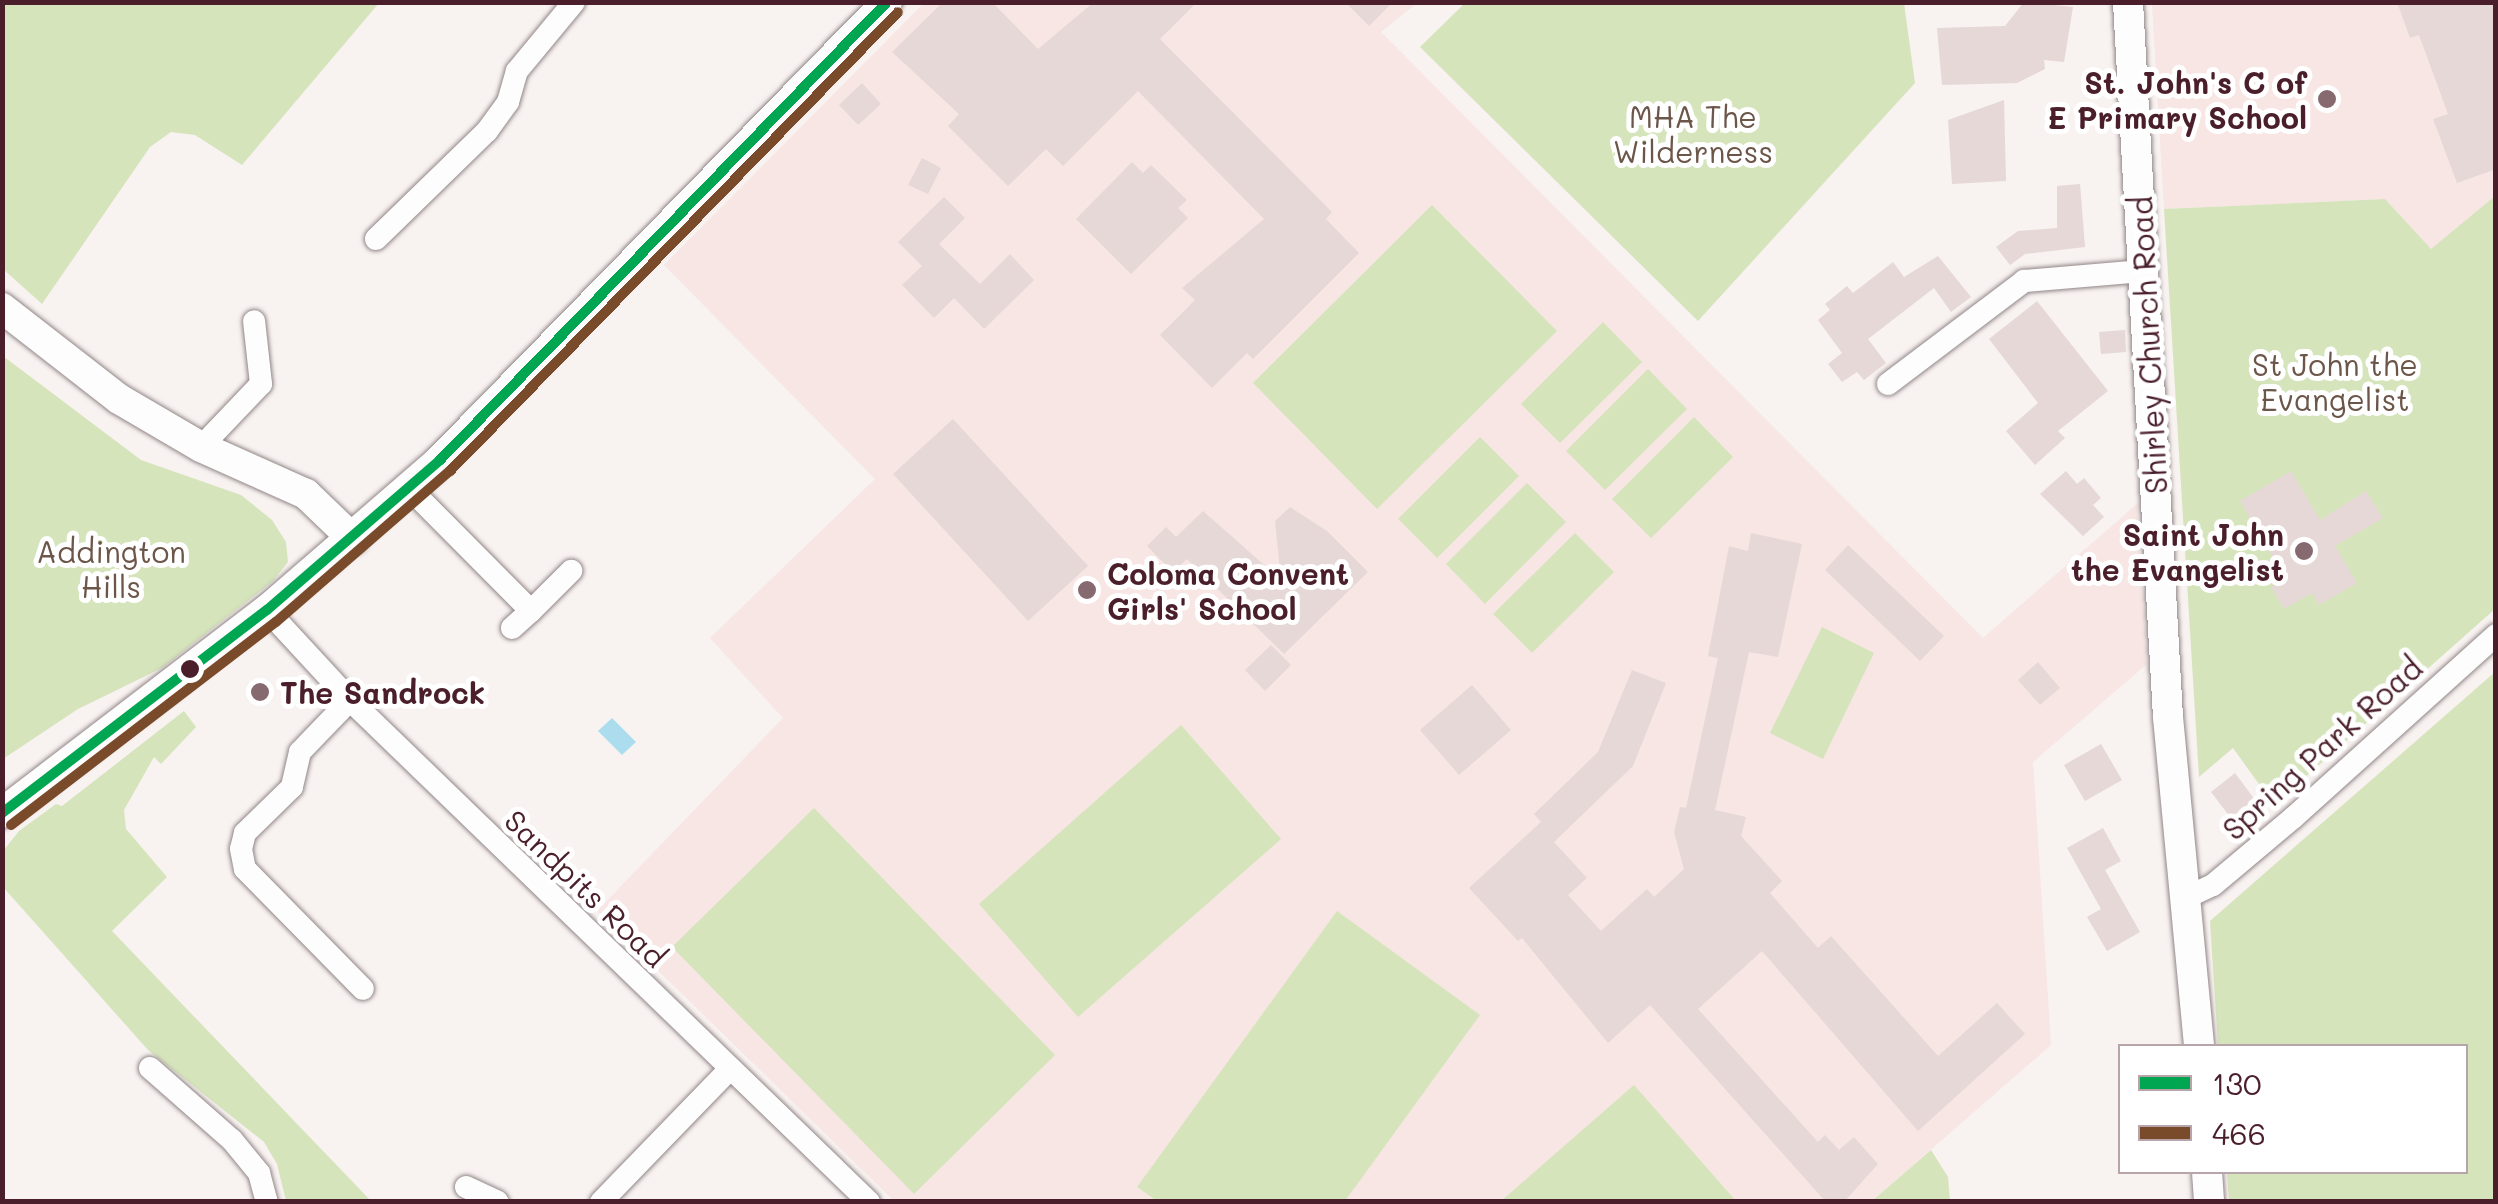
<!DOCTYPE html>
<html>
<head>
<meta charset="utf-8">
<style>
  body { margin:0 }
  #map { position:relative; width:2498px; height:1204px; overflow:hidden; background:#f8f2f1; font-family:Mali,sans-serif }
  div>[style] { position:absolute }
  .built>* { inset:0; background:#f7e6e4 }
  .green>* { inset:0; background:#d6e4bc }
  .water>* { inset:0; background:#acddee }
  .building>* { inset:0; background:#e5d8d6 }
  .roads { filter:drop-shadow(0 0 2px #918687) drop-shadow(0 0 2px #918687) }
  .minor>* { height:22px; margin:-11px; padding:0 11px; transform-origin:11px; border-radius:11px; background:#fefdfd }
  .tertiary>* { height:30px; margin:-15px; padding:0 15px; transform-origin:15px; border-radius:15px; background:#fefdfd }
  .bus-1>* { height:10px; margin:-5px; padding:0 5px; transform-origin:5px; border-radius:5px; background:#00a651 }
  .bus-2>* { height:10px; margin:-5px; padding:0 5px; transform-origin:5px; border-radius:5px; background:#7a4b2a }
  .dots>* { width:28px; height:28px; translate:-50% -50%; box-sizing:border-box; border:5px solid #fff; border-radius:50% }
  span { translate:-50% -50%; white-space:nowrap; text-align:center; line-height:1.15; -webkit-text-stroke:10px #fff; paint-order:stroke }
  .poi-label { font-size:30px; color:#4a1f2b; font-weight:700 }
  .right { translate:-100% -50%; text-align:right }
  .left { translate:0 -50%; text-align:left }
  .park-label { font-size:30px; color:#6c5649 }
  .street-label { font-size:30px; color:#4a1f2b }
  .frame { position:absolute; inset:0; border:5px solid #4a1f2b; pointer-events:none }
  .legend { position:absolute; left:2118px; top:1044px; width:350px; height:130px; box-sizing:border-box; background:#fff; border:2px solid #b7a5aa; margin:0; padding:12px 18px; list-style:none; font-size:30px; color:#4a1f2b }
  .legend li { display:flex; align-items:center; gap:20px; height:50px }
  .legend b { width:50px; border:2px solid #b7a5aa }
</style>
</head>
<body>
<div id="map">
  <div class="built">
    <i style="clip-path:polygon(924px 3px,1417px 3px,1381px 32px,1983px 638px,2137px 504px,2147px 664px,2033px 762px,2051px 1045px,1872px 1201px,894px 1201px,597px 911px,783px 718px,710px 638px,875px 479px,664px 265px)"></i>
    <i style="clip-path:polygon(2152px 3px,2495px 3px,2495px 196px,2431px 250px,2385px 199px,2164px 209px)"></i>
  </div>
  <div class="green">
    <i style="clip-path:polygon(3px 2px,379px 2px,379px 3px,242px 165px,195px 135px,171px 132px,150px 147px,42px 304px,3px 269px)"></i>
    <i style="clip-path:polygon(1465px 3px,1904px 3px,1915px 83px,1698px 321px,1420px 47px)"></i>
    <i style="clip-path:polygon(2495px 196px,2495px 609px,2274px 805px,2233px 748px,2199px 777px,2164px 209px,2385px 199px,2431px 249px)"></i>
    <i style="clip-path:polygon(1432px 205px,1557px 331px,1377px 509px,1253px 383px)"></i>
    <i style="clip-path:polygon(1603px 322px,1642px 362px,1560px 443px,1521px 404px)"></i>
    <i style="clip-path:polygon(3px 356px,141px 460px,241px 495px,272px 520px,286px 542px,288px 562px,273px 581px,162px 668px,78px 709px,3px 759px)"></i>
    <i style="clip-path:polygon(1648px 369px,1687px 409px,1605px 490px,1566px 451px)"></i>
    <i style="clip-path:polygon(1694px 417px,1733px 457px,1651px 538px,1612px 499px)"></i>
    <i style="clip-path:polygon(1480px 437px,1519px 476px,1437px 558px,1398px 519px)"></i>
    <i style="clip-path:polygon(1527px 483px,1566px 522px,1485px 604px,1446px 564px)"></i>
    <i style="clip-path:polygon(1575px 533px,1614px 572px,1532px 653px,1493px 614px)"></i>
    <i style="clip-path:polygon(1822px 627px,1874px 653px,1823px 759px,1770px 733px)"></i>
    <i style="clip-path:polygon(2495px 672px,2495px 1201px,2229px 1201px,2227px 1172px,2466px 1172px,2466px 1046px,2218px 1046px,2210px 921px)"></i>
    <i style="clip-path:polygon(184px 711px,196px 727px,161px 764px,154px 757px,124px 810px,126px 829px,167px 877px,112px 931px,371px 1201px,286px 1201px,277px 1164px,264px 1142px,148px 1050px,3px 887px,3px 851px,19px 831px,56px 804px,62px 806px)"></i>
    <i style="clip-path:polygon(1181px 725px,1281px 839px,1078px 1017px,979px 904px)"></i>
    <i style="clip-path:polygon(814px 808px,1055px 1055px,914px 1194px,672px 947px)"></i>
    <i style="clip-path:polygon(1337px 911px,1480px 1015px,1345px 1201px,1157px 1201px,1137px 1187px)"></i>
    <i style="clip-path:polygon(1634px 1085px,1736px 1201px,1501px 1201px)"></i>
    <i style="clip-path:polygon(1931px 1150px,1948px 1177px,1950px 1201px,1872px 1201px)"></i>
  </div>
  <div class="water">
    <i style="clip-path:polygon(612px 718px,636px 742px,622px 755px,598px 731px)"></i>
  </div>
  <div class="building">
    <i style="clip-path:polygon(943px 2px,992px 2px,1038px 49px,1094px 2px,1197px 2px,1160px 39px,1332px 212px,1326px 219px,1359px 253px,1253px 359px,1247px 353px,1212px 388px,1160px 335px,1195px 300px,1182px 288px,1264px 219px,1138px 91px,1063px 166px,1046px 149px,1008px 186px,948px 126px,959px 114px,892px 52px)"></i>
    <i style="clip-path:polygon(1345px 2px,1393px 2px,1369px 26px)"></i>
    <i style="clip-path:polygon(2024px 2px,2073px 7px,2064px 62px,2044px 60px,2045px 69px,2017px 83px,1942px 85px,1937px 28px,2005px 26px)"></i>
    <i style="clip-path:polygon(2397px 2px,2496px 2px,2496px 169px,2457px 183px,2433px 119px,2448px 114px,2419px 35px,2410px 38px)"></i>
    <i style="clip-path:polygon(862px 83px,881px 104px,858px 125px,839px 105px)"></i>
    <i style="clip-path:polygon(2004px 100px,2006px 181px,1952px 184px,1948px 120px)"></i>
    <i style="clip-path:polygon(922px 158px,941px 168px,928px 194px,908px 185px)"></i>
    <i style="clip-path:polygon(1132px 162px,1143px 173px,1151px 165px,1187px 200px,1178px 208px,1188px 218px,1131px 274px,1076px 219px)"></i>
    <i style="clip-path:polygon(2080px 184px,2085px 247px,2025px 254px,2010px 265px,1996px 247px,2018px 231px,2057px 228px,2057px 186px)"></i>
    <i style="clip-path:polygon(944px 197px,965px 218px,939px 244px,980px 284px,1010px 254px,1034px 280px,984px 329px,954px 298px,934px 318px,902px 285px,922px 266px,898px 242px)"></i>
    <i style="clip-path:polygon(1938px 256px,1971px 297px,1951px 312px,1934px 288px,1868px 339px,1886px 363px,1864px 380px,1857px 372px,1842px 382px,1828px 364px,1842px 353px,1818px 320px,1830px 310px,1825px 304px,1847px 286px,1853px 293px,1893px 262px,1904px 277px)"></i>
    <i style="clip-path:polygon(2037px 301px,2108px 391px,2058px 431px,2065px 438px,2035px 465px,2006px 431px,2038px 403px,1989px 339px)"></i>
    <i style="clip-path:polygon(2125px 330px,2126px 352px,2101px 354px,2099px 332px)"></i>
    <i style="clip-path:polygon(953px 419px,1088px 566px,1028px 621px,893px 474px)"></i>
    <i style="clip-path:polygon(2066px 471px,2077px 484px,2084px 478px,2101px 498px,2093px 505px,2104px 517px,2083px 536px,2040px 494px)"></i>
    <i style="clip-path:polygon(2291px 471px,2320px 520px,2366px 491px,2383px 518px,2335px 546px,2357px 583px,2319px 605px,2312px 593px,2284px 609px,2271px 587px,2285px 578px,2240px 501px)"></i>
    <i style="clip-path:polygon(1290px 507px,1327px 531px,1368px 572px,1284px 654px,1187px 559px,1173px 572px,1147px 546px,1166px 527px,1176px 537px,1203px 511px,1281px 580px,1275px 521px)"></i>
    <i style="clip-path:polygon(1751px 533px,1802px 544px,1778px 657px,1749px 652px,1715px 810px,1746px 817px,1741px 836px,1782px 881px,1770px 893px,1818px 948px,1831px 936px,1938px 1056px,1997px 1003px,2025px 1034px,1918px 1131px,1762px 951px,1698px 1009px,1818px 1142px,1825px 1135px,1839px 1150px,1854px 1137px,1878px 1164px,1844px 1202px,1826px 1202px,1650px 1005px,1608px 1043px,1522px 938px,1518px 941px,1469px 888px,1541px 822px,1534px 814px,1598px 752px,1632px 670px,1666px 683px,1633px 766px,1554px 842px,1587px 878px,1568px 895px,1601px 931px,1647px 889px,1654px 897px,1684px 869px,1674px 832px,1680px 807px,1686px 808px,1718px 658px,1708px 656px,1729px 546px,1748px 551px)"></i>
    <i style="clip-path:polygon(1848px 545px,1944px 636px,1920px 661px,1825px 570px)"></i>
    <i style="clip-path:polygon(1271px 645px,1291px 665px,1265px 691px,1245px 670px)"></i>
    <i style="clip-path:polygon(2038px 662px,2060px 688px,2040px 705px,2018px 680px)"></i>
    <i style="clip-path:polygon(1472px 685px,1511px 730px,1459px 775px,1420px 730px)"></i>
    <i style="clip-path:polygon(2101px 744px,2122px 780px,2085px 801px,2064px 765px)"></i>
    <i style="clip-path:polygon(2235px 773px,2258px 804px,2234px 822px,2211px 792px)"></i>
    <i style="clip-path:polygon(2103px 828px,2121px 861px,2105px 870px,2140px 932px,2107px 951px,2087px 917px,2101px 909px,2067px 848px)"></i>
  </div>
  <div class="roads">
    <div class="minor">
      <i style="left:376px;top:239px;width:155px;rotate:-44.2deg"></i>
      <i style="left:487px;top:131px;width:36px;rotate:-54deg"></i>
      <i style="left:508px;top:102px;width:32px;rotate:-74deg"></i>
      <i style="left:517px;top:71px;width:89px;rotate:-50.4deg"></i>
      <i style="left:1888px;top:384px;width:171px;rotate:-37.1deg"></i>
      <i style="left:2024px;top:281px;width:120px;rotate:-4.8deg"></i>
      <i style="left:201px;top:447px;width:87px;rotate:-46.4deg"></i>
      <i style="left:261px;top:384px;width:63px;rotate:-96.3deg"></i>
      <i style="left:409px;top:488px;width:173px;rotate:45.2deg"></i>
      <i style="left:531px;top:611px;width:57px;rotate:-45deg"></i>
      <i style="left:267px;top:610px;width:122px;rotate:47.3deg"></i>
      <i style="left:350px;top:700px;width:722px;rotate:44.05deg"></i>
      <i style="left:512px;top:628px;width:25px;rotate:-42deg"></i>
      <i style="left:350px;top:700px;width:72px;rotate:133.9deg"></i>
      <i style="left:300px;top:752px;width:36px;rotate:103deg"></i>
      <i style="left:292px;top:787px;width:66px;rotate:135.6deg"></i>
      <i style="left:245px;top:833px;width:16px;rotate:104deg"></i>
      <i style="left:241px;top:849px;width:20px;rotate:79deg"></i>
      <i style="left:245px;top:869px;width:168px;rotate:45.5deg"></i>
      <i style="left:2185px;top:898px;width:31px;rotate:-25deg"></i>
      <i style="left:2213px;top:885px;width:106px;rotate:-40deg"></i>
      <i style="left:2294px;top:817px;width:272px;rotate:-42deg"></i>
      <i style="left:150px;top:1068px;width:109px;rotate:41.3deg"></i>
      <i style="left:232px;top:1140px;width:43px;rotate:50.7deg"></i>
      <i style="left:259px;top:1173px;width:30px;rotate:75deg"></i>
      <i style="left:466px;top:1187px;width:35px;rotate:25deg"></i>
      <i style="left:601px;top:1202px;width:185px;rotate:-45.9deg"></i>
    </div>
    <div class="tertiary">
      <i style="left:2128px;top:2px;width:716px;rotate:86.8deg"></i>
      <i style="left:2168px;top:717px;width:330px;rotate:84.6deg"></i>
      <i style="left:2px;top:308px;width:148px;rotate:37.9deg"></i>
      <i style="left:119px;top:399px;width:95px;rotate:30.3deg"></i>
      <i style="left:201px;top:447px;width:115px;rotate:24.1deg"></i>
      <i style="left:306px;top:494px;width:65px;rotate:43.8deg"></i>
      <i style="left:2px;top:813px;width:334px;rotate:-37.5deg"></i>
      <i style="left:267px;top:610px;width:229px;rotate:-40.9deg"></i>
      <i style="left:440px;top:460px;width:640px;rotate:-45.7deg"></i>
      <i style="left:2207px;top:1172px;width:30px;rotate:86deg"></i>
    </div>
  </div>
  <div class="bus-1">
    <i style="left:2px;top:813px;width:334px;rotate:-37.5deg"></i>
    <i style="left:267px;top:610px;width:229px;rotate:-40.9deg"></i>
    <i style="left:440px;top:460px;width:640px;rotate:-45.7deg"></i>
  </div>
  <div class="bus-2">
    <i style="left:11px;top:825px;width:334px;rotate:-37.5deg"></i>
    <i style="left:276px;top:622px;width:230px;rotate:-41deg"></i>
    <i style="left:450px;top:471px;width:641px;rotate:-45.69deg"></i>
  </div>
  <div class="dots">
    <i style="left:2327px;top:99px;background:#876970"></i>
    <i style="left:2304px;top:551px;background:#876970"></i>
    <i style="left:1087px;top:590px;background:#876970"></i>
    <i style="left:190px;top:669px;background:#4a1f2b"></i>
    <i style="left:260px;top:692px;background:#876970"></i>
  </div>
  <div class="poi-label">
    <span class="right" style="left:2307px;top:99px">St. John's C of<br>E Primary School</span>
    <span class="right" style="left:2284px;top:551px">Saint John<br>the Evangelist</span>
    <span class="left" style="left:1107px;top:590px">Coloma Convent<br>Girls' School</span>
    <span class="left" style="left:280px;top:692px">The Sandrock</span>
  </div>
  <div class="park-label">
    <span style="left:1693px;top:133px">MHA The<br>Wilderness</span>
    <span style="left:2335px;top:381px">St John the<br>Evangelist</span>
    <span style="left:111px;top:568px">Addington<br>Hills</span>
  </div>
  <div class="street-label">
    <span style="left:2148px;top:345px;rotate:-93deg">Shirley Church Road</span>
    <span style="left:2322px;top:748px;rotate:-42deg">Spring Park Road</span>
    <span style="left:586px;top:888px;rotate:44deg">Sandpits Road</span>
  </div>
  <div class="frame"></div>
  <ul class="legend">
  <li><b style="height:12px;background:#00a651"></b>130</li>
  <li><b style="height:12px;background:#7a4b2a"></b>466</li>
  </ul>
</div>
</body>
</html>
